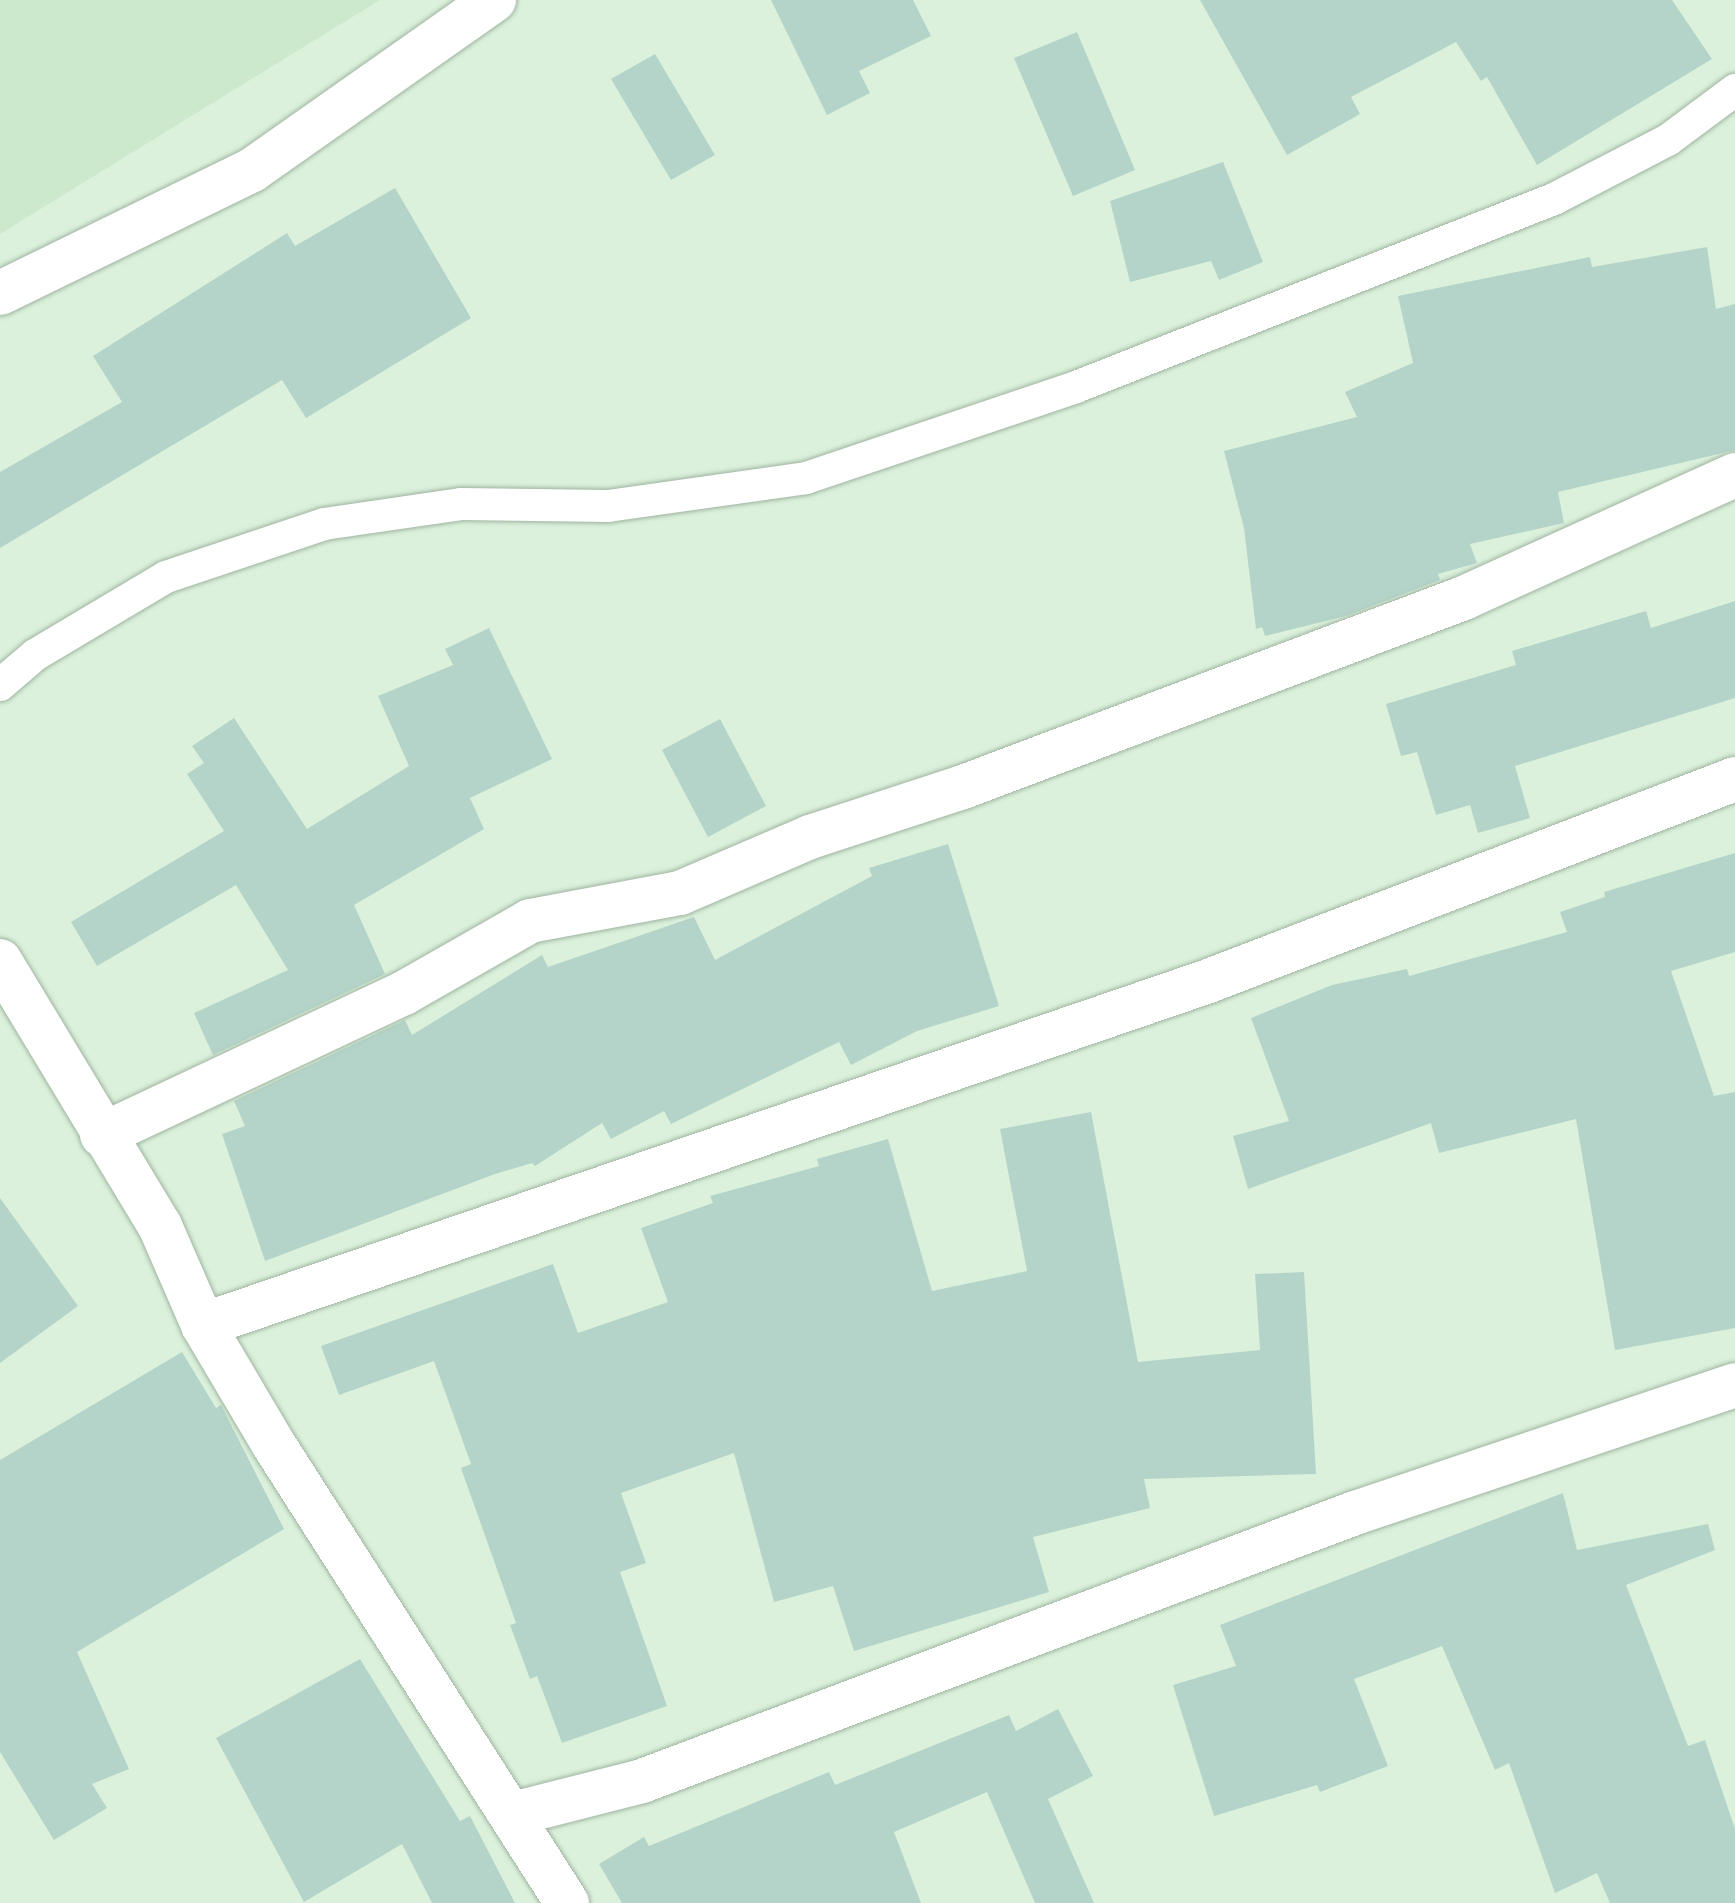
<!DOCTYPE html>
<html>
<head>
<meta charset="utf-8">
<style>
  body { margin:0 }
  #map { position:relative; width:1735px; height:1903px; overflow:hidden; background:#dbf1dc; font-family:Ubuntu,sans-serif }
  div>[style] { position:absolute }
  .built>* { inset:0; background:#cce8cd }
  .building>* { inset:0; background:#b5d4c9 }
  .roads { filter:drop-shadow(0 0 2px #9fb4a0) drop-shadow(0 0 2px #9fb4a0) }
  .service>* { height:32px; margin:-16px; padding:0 16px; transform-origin:16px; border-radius:16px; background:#fff }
  .minor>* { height:44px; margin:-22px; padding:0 22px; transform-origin:22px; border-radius:22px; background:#fff }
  span { translate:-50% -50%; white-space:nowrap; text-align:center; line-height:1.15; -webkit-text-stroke:6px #e9fee9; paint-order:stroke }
</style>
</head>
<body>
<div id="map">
  <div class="built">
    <i style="clip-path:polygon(0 0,380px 0,0 234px)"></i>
  </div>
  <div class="building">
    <i style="clip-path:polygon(771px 0,913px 0,931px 36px,859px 71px,870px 93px,827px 115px)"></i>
    <i style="clip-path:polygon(1200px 0,1672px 0,1712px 59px,1537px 165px,1487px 77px,1481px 81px,1456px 42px,1351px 97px,1360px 114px,1287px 155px)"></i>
    <i style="clip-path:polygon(1077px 32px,1135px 170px,1073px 196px,1014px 58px)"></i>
    <i style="clip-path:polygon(655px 54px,715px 155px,671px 180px,611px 79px)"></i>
    <i style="clip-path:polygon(1223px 162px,1263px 262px,1219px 280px,1211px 261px,1130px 282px,1110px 201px)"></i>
    <i style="clip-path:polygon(395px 188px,471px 318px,306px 418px,282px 380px,0 548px,0 472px,122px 402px,93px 356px,287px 233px,295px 246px)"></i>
    <i style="clip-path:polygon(1707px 247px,1716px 309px,1735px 304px,1735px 450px,1558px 492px,1564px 523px,1470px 544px,1477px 563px,1438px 574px,1440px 580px,1346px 616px,1265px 636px,1262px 627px,1256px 629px,1244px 528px,1224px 451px,1357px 417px,1345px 392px,1413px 363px,1398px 296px,1590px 257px,1592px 267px)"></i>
    <i style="clip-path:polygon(1735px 601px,1735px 698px,1515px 766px,1530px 818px,1478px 833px,1470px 805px,1436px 815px,1417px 752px,1401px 756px,1386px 704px,1516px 665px,1512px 651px,1646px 611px,1651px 628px)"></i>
    <i style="clip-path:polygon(489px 628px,552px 759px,470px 798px,484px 829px,354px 905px,385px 974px,213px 1055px,194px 1013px,288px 970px,236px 885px,97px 966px,71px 922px,224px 831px,187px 774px,204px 763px,192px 746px,234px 718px,307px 829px,409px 766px,378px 696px,453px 665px,445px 649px)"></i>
    <i style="clip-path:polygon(720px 719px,766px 806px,708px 837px,662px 750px)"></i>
    <i style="clip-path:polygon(948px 844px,999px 1006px,917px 1031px,851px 1065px,839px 1042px,671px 1124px,664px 1111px,611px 1139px,602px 1123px,535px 1166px,532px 1163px,495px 1174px,265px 1261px,222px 1134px,245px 1126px,234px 1101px,405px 1020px,412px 1035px,542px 955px,548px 967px,694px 917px,715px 960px,872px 876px,869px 868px)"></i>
    <i style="clip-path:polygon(1735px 853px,1735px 952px,1671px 971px,1714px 1096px,1735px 1092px,1735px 1328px,1615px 1350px,1576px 1119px,1439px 1153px,1431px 1123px,1248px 1189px,1233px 1136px,1289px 1121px,1251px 1018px,1332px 985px,1407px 969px,1409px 976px,1567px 932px,1560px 912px,1605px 897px,1604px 892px)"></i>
    <i style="clip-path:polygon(1091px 1112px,1138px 1362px,1260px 1350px,1255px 1274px,1304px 1272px,1316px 1474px,1144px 1479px,1150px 1508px,1033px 1537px,1049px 1592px,854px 1651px,833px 1586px,774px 1602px,734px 1453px,621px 1493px,646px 1563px,620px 1572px,667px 1706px,562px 1743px,537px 1676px,530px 1679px,510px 1625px,516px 1623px,461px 1468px,471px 1464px,434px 1361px,339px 1395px,321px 1346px,553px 1264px,578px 1333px,668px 1302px,641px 1228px,713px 1203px,710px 1196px,819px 1166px,817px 1159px,888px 1139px,932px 1291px,1027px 1271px,1000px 1129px)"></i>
    <i style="clip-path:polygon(0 1198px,78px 1306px,0 1363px)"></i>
    <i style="clip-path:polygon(182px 1352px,216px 1408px,221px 1405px,284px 1529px,77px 1652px,129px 1769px,92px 1784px,107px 1808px,54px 1840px,0 1752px,0 1460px)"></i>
    <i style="clip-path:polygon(1563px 1493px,1577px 1550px,1708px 1524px,1715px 1550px,1626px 1585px,1688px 1746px,1705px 1740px,1735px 1829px,1735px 1903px,1610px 1903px,1597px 1873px,1555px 1893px,1509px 1763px,1495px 1770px,1442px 1646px,1354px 1679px,1388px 1766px,1320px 1792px,1317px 1785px,1214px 1816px,1173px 1685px,1236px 1666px,1220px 1625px)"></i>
    <i style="clip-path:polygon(360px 1659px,460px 1821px,470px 1816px,515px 1903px,432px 1903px,402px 1844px,304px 1902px,216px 1738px)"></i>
    <i style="clip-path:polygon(1058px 1709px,1093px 1776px,1048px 1799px,1094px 1903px,1035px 1903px,987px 1792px,894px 1832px,921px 1903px,622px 1903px,599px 1864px,644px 1837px,649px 1846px,829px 1772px,835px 1785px,1009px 1715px,1016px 1731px)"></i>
  </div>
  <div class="roads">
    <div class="service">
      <i style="left:0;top:685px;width:46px;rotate:-40.6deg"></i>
      <i style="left:35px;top:655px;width:152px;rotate:-30.8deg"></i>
      <i style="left:166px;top:577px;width:167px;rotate:-18.5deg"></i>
      <i style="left:324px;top:524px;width:138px;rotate:-8.3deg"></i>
      <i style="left:461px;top:504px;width:147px;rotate:0.8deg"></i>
      <i style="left:608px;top:506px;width:200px;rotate:-8deg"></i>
      <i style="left:806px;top:478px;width:285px;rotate:-18.6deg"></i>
      <i style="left:1076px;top:387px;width:514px;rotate:-21.47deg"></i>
      <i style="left:1554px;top:199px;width:128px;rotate:-27.4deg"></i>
      <i style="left:1668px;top:140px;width:84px;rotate:-36.7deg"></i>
    </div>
    <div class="minor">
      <i style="left:0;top:293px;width:280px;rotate:-26deg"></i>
      <i style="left:252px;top:170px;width:296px;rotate:-35.1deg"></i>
      <i style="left:0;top:961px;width:310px;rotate:58.9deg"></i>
      <i style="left:160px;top:1226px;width:108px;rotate:66.5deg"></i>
      <i style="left:203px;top:1325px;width:139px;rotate:59.4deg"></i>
      <i style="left:274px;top:1445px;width:544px;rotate:57.39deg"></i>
      <i style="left:102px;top:1135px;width:334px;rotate:-25.2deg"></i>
      <i style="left:404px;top:993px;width:145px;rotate:-29.7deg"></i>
      <i style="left:530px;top:921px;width:153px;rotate:-10.6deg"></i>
      <i style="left:680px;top:893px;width:142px;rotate:-23.3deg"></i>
      <i style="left:810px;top:837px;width:161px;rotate:-18.1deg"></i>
      <i style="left:963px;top:787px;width:535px;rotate:-20.67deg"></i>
      <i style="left:1464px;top:598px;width:298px;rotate:-24.4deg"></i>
      <i style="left:203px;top:1325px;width:1060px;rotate:-18.88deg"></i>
      <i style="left:1206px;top:982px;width:567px;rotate:-20.99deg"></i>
      <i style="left:513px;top:1814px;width:133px;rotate:-14.3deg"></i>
      <i style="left:642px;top:1781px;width:762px;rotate:-20.6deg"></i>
      <i style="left:1355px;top:1513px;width:401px;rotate:-18.6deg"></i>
    </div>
  </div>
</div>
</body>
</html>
